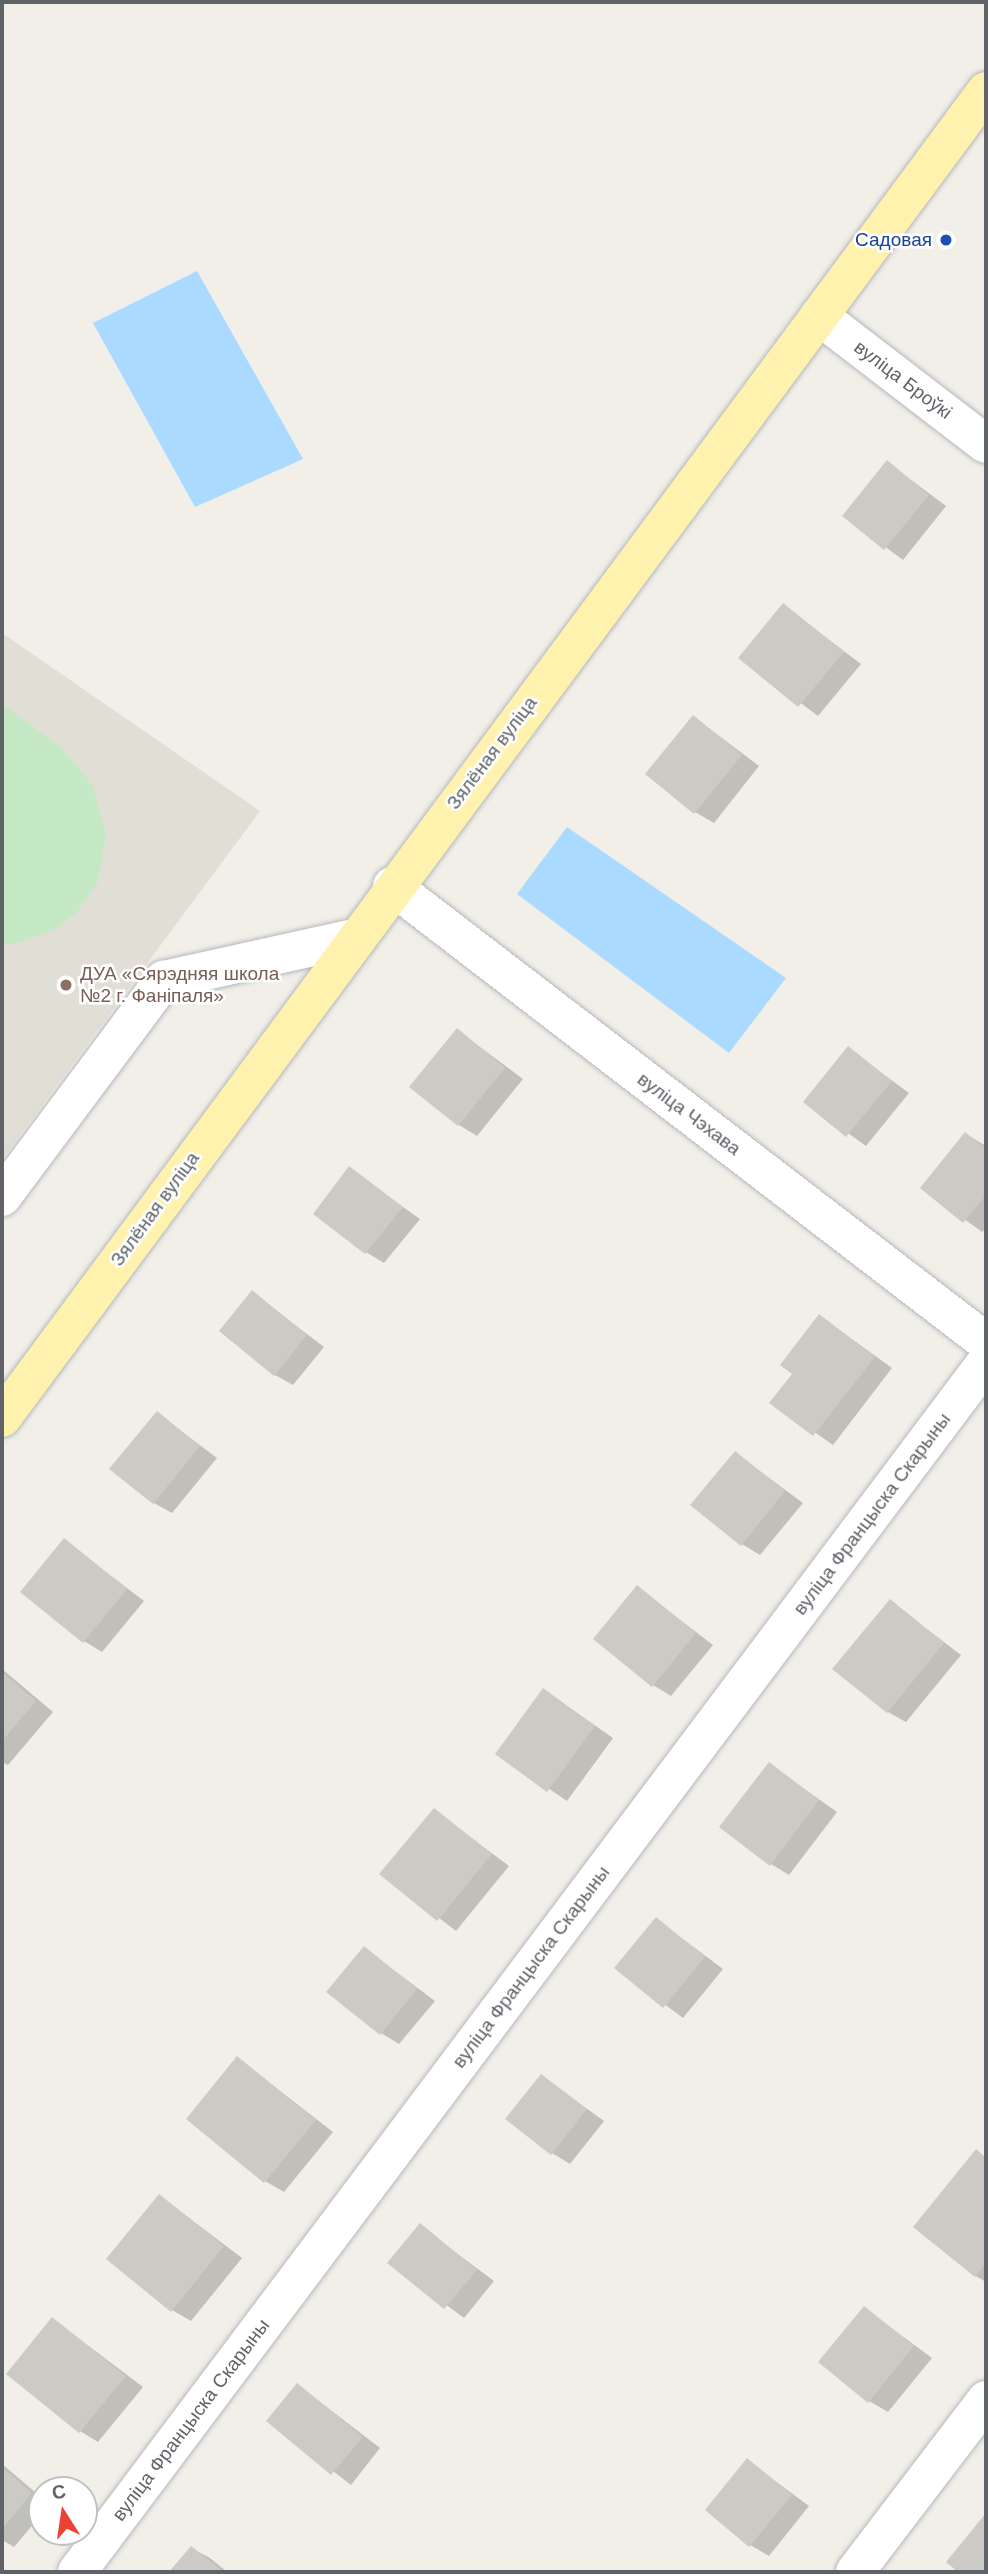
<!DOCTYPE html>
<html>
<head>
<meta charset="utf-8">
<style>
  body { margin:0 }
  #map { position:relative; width:988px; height:2574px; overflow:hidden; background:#f1efe8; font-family:Helvetica,sans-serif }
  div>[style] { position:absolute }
  .education>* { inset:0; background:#e1ded6 }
  .green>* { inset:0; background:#c5e8c5 }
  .water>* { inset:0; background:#aadaff }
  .shadow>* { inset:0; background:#0003 }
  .building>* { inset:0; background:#cccac5 }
  .roads { filter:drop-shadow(0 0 2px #b5b8bc) drop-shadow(0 0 2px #b5b8bc) }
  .minor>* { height:38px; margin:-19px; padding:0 19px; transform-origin:19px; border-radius:19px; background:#fff }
  .major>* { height:38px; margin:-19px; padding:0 19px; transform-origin:19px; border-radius:19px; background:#fff2af }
  .dots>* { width:19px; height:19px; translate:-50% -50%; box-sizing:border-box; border:4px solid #fff; border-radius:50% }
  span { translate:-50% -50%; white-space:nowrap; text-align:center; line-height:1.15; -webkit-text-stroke:5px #fff; paint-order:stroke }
  .transit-label { font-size:19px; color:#164399 }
  .right { translate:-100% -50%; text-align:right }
  .street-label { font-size:19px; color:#5f6368 }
  .education-label { font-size:19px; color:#785e54 }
  .left { translate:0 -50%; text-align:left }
  .frame { position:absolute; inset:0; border:4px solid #5f6368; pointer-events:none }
  .north { position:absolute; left:28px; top:2476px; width:70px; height:70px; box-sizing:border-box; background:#fff; border:2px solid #bfc1c3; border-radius:50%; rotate:348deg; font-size:19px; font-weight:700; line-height:28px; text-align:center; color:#5f6368 }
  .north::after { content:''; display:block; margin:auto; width:24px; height:32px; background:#ea4335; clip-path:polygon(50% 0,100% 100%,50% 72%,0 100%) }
</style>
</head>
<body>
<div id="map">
  <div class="education">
    <i style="clip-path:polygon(2px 633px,260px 811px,2px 1159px)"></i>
  </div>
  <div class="green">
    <i style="clip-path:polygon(2px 704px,59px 746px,79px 768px,93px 787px,106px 834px,98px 882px,78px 911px,57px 928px,15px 944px,2px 944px)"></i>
  </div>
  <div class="water">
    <i style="clip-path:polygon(197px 271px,303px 459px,195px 507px,93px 323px)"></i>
    <i style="clip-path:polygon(567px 827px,786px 978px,729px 1053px,517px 894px)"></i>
  </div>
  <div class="shadow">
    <i style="clip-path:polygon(887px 462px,946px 506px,903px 560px,844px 516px)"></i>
    <i style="clip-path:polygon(783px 605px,861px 664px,818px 716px,740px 657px)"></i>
    <i style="clip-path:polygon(694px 717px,759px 766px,714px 823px,695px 812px)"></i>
    <i style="clip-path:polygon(457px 1030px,523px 1079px,477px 1136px,459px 1125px)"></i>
    <i style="clip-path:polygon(849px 1049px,909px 1093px,866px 1146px,805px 1102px)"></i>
    <i style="clip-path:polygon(966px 1134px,986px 1146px,986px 1228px,982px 1232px,922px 1188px)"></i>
    <i style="clip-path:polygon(349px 1169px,420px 1219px,384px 1263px,366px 1252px)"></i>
    <i style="clip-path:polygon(253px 1293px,324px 1347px,293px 1385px,275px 1375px)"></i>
    <i style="clip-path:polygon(820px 1316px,892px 1368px,833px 1445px,772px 1402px,794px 1373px)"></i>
    <i style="clip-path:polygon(157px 1413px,217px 1458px,172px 1513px,154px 1503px)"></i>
    <i style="clip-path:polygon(735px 1453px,803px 1503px,760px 1555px,742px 1544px)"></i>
    <i style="clip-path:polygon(64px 1540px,144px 1601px,102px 1652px,84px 1641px)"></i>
    <i style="clip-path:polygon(637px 1587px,713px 1645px,671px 1696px,653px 1685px)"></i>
    <i style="clip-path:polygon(890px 1601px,961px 1655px,906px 1722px,888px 1712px)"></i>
    <i style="clip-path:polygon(2px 1669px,53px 1712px,8px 1765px,2px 1762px)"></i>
    <i style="clip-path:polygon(544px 1690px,613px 1738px,567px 1801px,497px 1753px)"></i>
    <i style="clip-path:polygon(769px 1764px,837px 1812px,789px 1875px,771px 1864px)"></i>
    <i style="clip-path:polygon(434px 1810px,509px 1866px,456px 1931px,382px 1874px)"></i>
    <i style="clip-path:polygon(656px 1919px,723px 1969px,683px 2018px,616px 1968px)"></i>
    <i style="clip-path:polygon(364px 1948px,435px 2001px,399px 2044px,381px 2033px)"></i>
    <i style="clip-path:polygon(237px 2058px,333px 2132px,284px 2192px,265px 2181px)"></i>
    <i style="clip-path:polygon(541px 2076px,604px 2121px,570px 2164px,552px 2153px)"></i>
    <i style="clip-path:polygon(976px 2152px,986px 2157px,986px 2282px,976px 2276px)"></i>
    <i style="clip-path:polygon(160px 2196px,242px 2258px,191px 2321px,172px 2310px)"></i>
    <i style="clip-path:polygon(420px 2226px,494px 2281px,464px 2318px,390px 2263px)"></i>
    <i style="clip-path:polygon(864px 2308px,932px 2358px,888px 2412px,869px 2401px)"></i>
    <i style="clip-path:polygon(53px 2319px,143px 2387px,98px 2442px,80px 2431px)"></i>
    <i style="clip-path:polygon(298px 2385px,380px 2448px,351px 2485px,268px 2421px)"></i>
    <i style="clip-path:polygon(747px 2460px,809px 2506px,769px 2556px,750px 2545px)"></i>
    <i style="clip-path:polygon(2px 2464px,42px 2498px,42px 2514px,14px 2547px,2px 2540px)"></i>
    <i style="clip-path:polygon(191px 2548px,210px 2558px,227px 2572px,172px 2572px)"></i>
  </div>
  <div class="building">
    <i style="clip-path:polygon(887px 460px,929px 495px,884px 550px,842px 516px)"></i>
    <i style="clip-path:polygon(783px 603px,844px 652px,798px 707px,738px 658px)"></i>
    <i style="clip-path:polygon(693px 715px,742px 755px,694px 814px,645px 774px)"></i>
    <i style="clip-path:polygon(457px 1028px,505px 1068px,458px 1126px,409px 1087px)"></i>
    <i style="clip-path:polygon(848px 1046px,892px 1081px,846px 1137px,803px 1102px)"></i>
    <i style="clip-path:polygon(965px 1132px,986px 1149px,986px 1195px,963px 1223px,920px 1188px)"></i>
    <i style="clip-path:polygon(349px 1166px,403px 1207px,365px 1254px,313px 1214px)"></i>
    <i style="clip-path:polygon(252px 1290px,307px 1335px,274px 1376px,219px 1331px)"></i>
    <i style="clip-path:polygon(819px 1314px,875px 1357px,813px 1436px,769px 1403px,792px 1374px,780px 1365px)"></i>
    <i style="clip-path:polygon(157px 1411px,200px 1446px,153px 1504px,109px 1469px)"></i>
    <i style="clip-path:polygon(735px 1451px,785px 1491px,741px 1546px,690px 1505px)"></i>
    <i style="clip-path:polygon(64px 1538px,127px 1589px,83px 1643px,20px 1592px)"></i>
    <i style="clip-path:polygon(637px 1585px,696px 1633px,652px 1687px,593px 1639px)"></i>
    <i style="clip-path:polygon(890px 1599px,944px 1643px,887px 1713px,832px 1669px)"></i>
    <i style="clip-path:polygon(2px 1672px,36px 1701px,2px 1741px)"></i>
    <i style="clip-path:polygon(543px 1688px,595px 1726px,547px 1792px,495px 1754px)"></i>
    <i style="clip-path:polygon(769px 1762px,819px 1800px,770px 1866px,719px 1827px)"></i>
    <i style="clip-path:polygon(434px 1808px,492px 1854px,437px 1921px,379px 1874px)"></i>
    <i style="clip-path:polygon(656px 1917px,705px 1957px,663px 2008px,614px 1968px)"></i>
    <i style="clip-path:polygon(364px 1946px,417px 1989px,380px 2035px,326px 1992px)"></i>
    <i style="clip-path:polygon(237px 2056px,316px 2120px,264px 2183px,186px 2119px)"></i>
    <i style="clip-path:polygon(541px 2074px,587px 2109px,551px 2155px,505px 2119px)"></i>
    <i style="clip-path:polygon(976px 2149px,986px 2158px,986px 2263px,975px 2277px,913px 2227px)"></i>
    <i style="clip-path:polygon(159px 2194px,224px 2246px,171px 2312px,106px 2259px)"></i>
    <i style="clip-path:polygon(420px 2223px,477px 2270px,444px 2309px,387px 2263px)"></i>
    <i style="clip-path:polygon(864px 2306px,914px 2346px,868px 2403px,818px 2362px)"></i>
    <i style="clip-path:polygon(52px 2317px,126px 2376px,79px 2433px,6px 2374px)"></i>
    <i style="clip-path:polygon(297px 2383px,363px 2437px,331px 2475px,266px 2421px)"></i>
    <i style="clip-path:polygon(747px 2458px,792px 2495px,749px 2547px,705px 2510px)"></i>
    <i style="clip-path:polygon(2px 2467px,32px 2493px,2px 2529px)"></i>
    <i style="clip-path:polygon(986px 2513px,986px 2572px,958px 2572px,946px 2562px)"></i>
    <i style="clip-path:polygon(191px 2546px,224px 2572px,169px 2572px)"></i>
  </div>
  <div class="roads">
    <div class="minor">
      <i style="left:819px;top:316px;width:210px;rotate:37.5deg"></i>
      <i style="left:392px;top:886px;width:749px;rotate:37.51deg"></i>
      <i style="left:2px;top:1197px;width:271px;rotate:-53.3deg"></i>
      <i style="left:164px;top:980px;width:195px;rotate:-12.5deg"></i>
      <i style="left:77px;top:2572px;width:1513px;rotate:-53.08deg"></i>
      <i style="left:855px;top:2572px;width:216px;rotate:-52.7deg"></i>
    </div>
    <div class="major">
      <i style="left:2px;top:1418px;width:1652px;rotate:-53.44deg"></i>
    </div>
  </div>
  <div class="dots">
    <i style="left:946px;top:240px;background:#1a4fb4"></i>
    <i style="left:66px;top:985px;background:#8d6e63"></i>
  </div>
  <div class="transit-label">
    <span class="right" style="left:932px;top:240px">Садовая</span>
  </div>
  <div class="street-label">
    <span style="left:903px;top:380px;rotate:37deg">вуліца Броўкі</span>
    <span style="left:492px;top:753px;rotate:-53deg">Зялёная вуліца</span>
    <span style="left:689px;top:1114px;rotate:37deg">вуліца Чэхава</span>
    <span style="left:155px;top:1209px;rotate:-54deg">Зялёная вуліца</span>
    <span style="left:872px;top:1514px;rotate:-53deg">вуліца Францыска Скарыны</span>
    <span style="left:531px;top:1967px;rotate:-53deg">вуліца Францыска Скарыны</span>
    <span style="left:191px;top:2420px;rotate:-53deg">вуліца Францыска Скарыны</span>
  </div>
  <div class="education-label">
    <span class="left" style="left:80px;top:985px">ДУА «Сярэдняя школа<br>№2 г. Фаніпаля»</span>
  </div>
  <div class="frame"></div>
  <div class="north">С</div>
</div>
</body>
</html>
